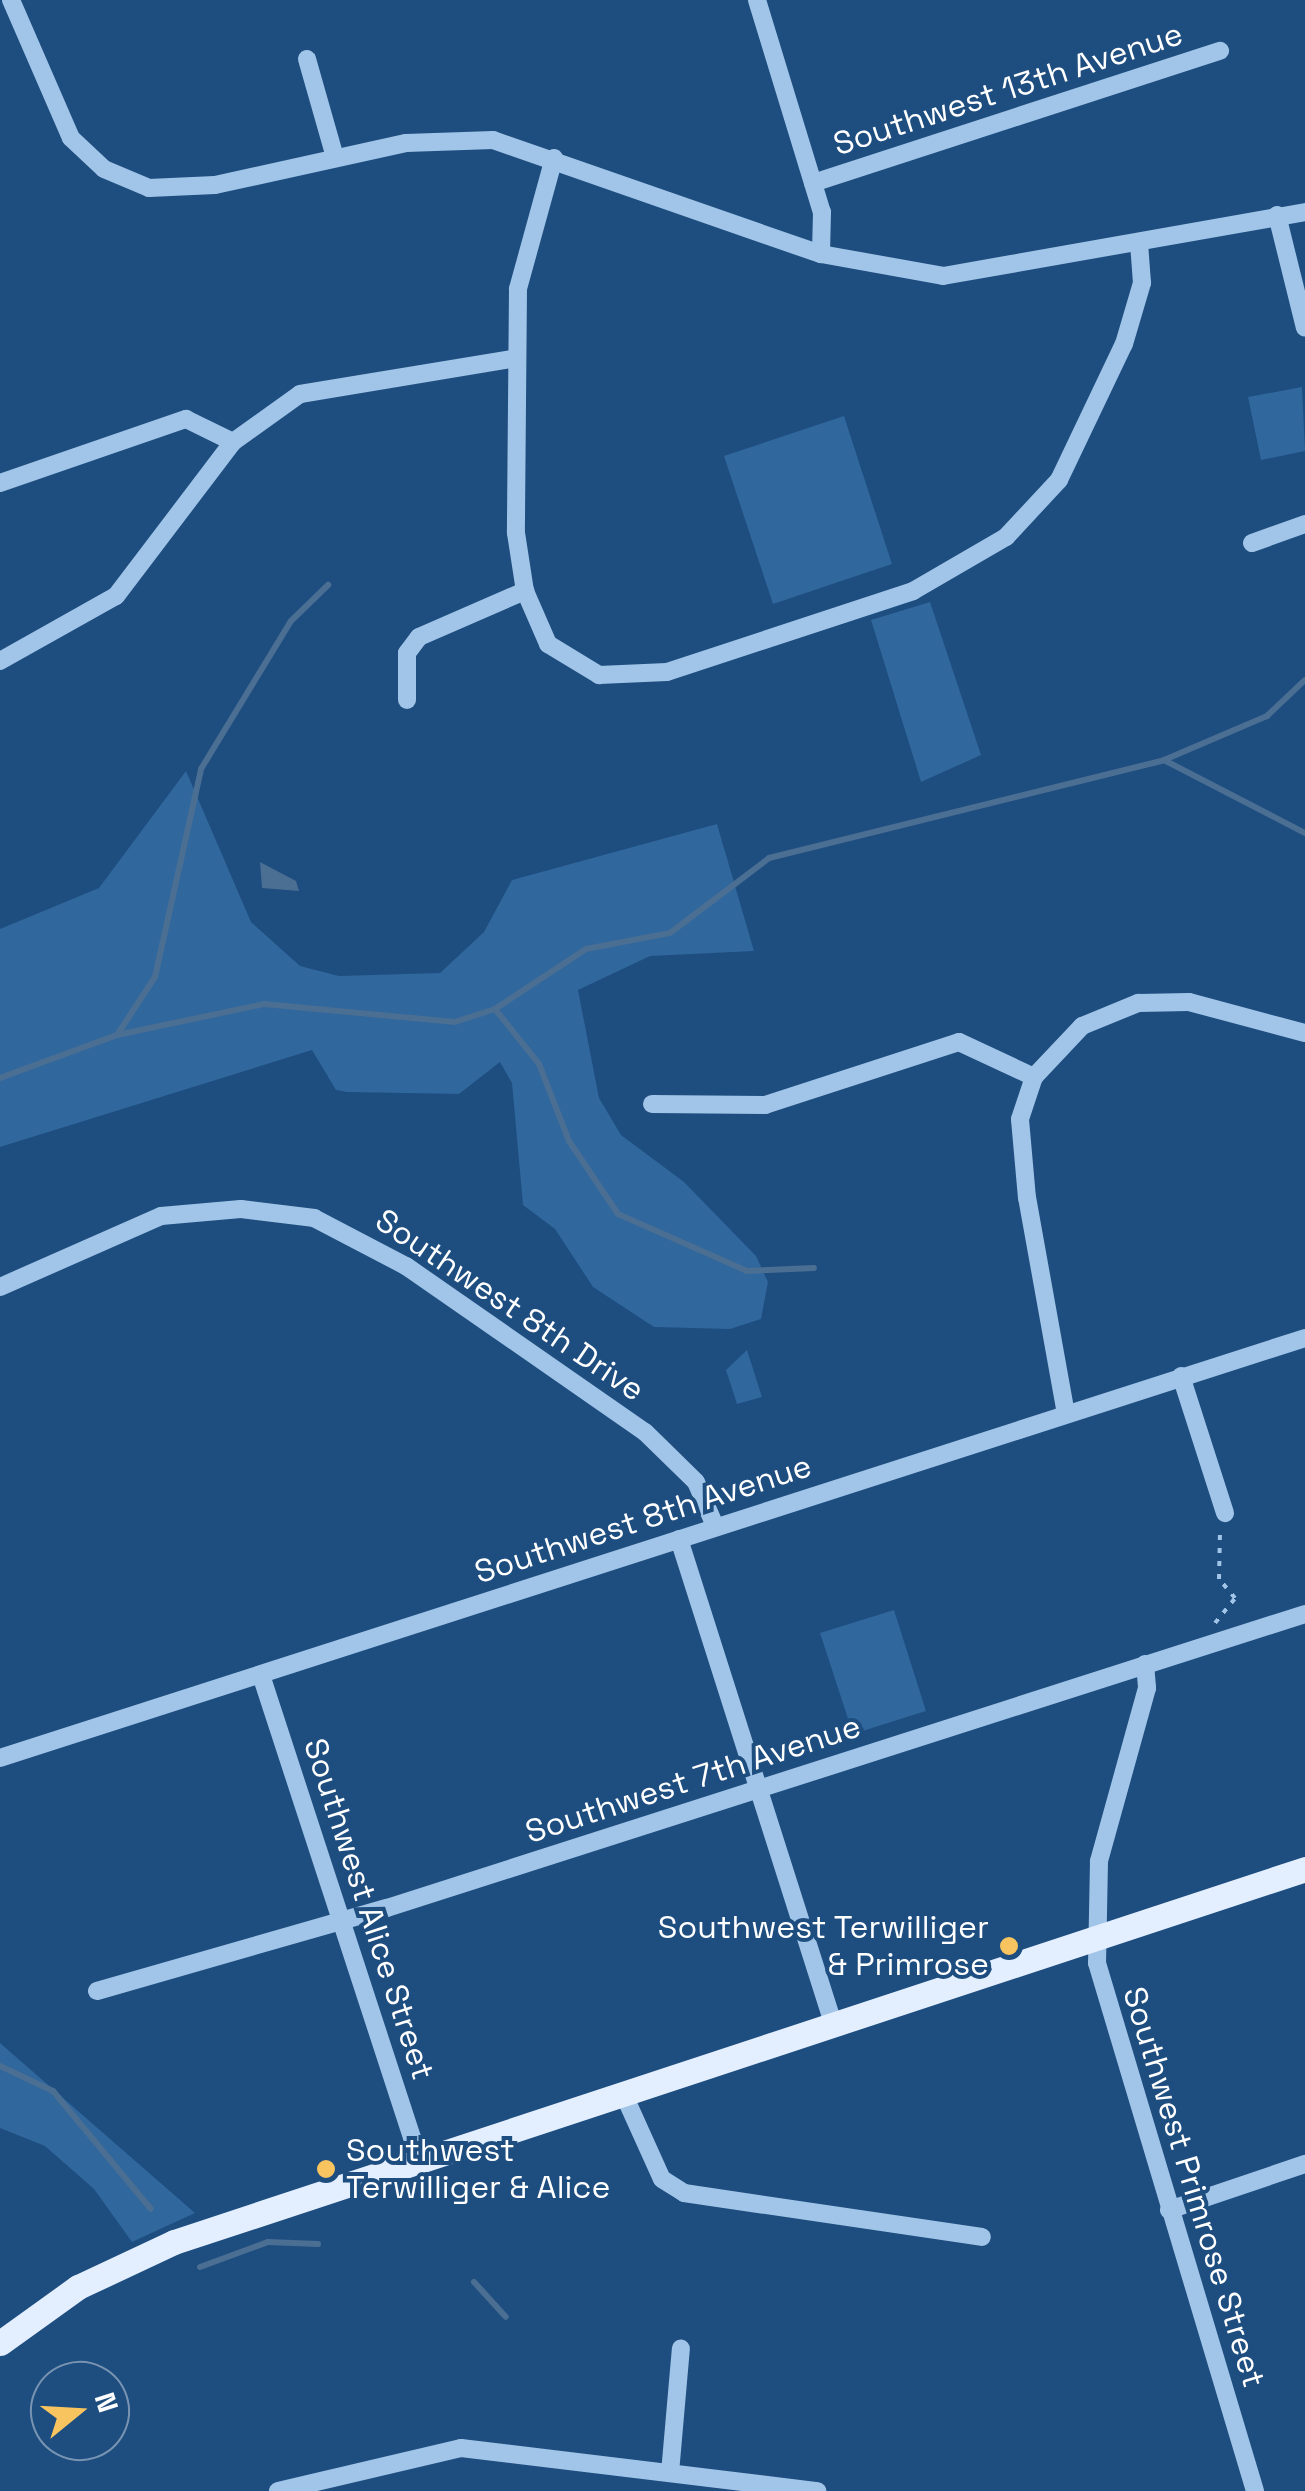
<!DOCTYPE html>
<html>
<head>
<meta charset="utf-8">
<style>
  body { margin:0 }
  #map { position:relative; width:1305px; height:2491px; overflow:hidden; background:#1e4d7f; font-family:"Space Grotesk",sans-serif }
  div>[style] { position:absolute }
  .green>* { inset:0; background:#30679d }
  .water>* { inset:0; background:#4b6e93 }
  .stream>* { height:6px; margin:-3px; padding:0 3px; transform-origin:3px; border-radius:3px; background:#4b6e93 }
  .path>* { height:4px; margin-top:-2px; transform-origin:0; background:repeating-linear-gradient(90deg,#a1c5e8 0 5px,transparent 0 13px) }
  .minor>* { height:18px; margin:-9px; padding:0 9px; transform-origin:9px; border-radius:9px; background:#a1c5e8 }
  .major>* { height:25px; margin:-12.5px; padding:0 12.5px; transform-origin:12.5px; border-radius:12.5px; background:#e3effe }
  .dots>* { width:28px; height:28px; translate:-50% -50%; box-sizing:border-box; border:5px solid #1e4d7f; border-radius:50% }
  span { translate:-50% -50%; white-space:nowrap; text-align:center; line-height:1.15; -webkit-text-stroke:8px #1e4d7f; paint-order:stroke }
  .street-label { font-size:32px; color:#fff }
  .poi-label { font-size:32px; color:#fff }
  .right { translate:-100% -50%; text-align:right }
  .left { translate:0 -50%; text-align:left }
  .north { position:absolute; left:30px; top:2361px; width:100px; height:100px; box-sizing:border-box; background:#1e4d7f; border:2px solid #7894b2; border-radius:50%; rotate:72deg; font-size:28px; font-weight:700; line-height:40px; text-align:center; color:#fff }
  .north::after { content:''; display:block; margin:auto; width:35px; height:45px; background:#f8c460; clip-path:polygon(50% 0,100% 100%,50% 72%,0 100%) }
</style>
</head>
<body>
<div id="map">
  <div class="green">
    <i style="clip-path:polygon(1302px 387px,1305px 451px,1261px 460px,1248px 397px)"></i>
    <i style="clip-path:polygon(844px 416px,892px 564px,773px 604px,724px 456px)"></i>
    <i style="clip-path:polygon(930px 602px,981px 755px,921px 782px,871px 620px)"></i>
    <i style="clip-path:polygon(186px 771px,251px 922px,300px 966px,339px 976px,440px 973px,484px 932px,512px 880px,717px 824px,754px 951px,650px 956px,578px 990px,599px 1098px,621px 1135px,684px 1182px,756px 1256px,768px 1282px,761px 1319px,730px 1329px,654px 1327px,593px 1287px,555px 1229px,523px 1205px,512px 1083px,500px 1062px,459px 1094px,347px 1092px,336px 1090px,312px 1050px,0 1147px,0 929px,99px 888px)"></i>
    <i style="clip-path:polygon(747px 1350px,762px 1397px,737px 1404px,726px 1370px)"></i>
    <i style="clip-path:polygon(894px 1610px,926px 1711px,853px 1734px,820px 1633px)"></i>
    <i style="clip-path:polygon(0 2043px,195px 2213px,132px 2242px,94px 2189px,45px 2146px,0 2128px)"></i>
  </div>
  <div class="water">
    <i style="clip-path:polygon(260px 862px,296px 881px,299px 891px,262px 888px)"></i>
  </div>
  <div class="stream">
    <i style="left:1164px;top:760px;width:159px;rotate:27.4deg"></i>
    <i style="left:495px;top:1009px;width:70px;rotate:51.3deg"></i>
    <i style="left:539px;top:1064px;width:83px;rotate:68.7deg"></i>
    <i style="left:569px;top:1141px;width:88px;rotate:56.1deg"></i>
    <i style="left:618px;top:1214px;width:141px;rotate:23.8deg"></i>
    <i style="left:747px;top:1271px;width:67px;rotate:-2.6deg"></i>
    <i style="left:117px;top:1035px;width:69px;rotate:-56.8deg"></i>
    <i style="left:155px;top:977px;width:213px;rotate:-77.5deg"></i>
    <i style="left:201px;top:769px;width:173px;rotate:-58.7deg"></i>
    <i style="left:291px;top:621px;width:52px;rotate:-44.2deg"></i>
    <i style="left:0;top:1078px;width:125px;rotate:-20.2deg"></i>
    <i style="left:117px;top:1035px;width:150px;rotate:-11.9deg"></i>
    <i style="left:264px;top:1004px;width:192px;rotate:5.4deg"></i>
    <i style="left:455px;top:1022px;width:42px;rotate:-18deg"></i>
    <i style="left:495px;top:1009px;width:109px;rotate:-33.4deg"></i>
    <i style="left:586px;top:949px;width:86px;rotate:-10.8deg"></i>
    <i style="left:670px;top:933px;width:124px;rotate:-37.1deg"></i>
    <i style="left:769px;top:858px;width:407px;rotate:-13.9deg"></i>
    <i style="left:1164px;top:760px;width:112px;rotate:-23.1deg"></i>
    <i style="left:1267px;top:716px;width:52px;rotate:-43.5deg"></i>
    <i style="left:0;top:2066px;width:59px;rotate:25.3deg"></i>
    <i style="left:53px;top:2091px;width:153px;rotate:50.3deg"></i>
    <i style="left:200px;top:2267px;width:72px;rotate:-20.2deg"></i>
    <i style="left:268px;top:2242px;width:50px;rotate:2.3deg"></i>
    <i style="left:474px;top:2282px;width:47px;rotate:47.6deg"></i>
  </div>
  <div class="path">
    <i style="left:1215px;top:1623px;width:32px;rotate:-51deg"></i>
    <i style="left:1235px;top:1598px;width:25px;rotate:-130deg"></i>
    <i style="left:1219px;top:1579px;width:47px;rotate:-88.8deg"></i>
  </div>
  <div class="minor">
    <i style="left:11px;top:0;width:150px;rotate:66.5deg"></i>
    <i style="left:71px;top:138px;width:45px;rotate:43.2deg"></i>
    <i style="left:104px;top:169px;width:49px;rotate:22.9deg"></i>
    <i style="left:149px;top:188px;width:66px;rotate:-2.6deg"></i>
    <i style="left:215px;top:185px;width:196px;rotate:-12.4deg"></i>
    <i style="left:406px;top:143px;width:87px;rotate:-2deg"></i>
    <i style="left:493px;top:140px;width:347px;rotate:19.2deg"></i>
    <i style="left:821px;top:254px;width:124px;rotate:10.2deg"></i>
    <i style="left:943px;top:276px;width:368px;rotate:-10deg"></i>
    <i style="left:757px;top:0;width:222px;rotate:73deg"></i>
    <i style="left:822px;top:212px;width:42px;rotate:91.4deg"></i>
    <i style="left:307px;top:59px;width:102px;rotate:74.1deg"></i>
    <i style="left:554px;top:158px;width:136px;rotate:105.4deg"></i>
    <i style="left:518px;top:289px;width:244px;rotate:90.5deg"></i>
    <i style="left:516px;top:533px;width:59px;rotate:81.2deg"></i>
    <i style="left:525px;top:591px;width:58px;rotate:66.5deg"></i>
    <i style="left:548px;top:644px;width:60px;rotate:31.3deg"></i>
    <i style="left:599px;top:675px;width:68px;rotate:-2.5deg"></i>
    <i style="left:667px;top:672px;width:259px;rotate:-18.2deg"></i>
    <i style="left:913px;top:591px;width:108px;rotate:-30.1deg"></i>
    <i style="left:1006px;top:537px;width:78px;rotate:-47.1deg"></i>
    <i style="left:1059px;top:480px;width:151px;rotate:-64.5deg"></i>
    <i style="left:1124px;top:344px;width:64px;rotate:-73.6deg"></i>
    <i style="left:1142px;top:283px;width:40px;rotate:-94.3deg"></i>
    <i style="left:813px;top:183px;width:428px;rotate:-18deg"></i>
    <i style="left:1277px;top:215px;width:116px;rotate:76.1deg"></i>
    <i style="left:0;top:483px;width:197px;rotate:-19deg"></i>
    <i style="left:186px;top:419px;width:52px;rotate:26.1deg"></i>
    <i style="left:1252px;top:543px;width:56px;rotate:-19.7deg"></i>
    <i style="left:0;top:661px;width:133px;rotate:-29.3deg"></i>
    <i style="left:116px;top:596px;width:193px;rotate:-52.8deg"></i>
    <i style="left:233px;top:442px;width:82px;rotate:-35.6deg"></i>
    <i style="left:300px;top:394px;width:214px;rotate:-9.4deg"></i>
    <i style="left:407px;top:700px;width:47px;rotate:-90deg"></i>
    <i style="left:407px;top:653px;width:20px;rotate:-53deg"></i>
    <i style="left:419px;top:637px;width:116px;rotate:-23.5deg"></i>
    <i style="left:652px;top:1104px;width:113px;rotate:0.5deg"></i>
    <i style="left:765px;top:1105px;width:204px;rotate:-18deg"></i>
    <i style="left:959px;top:1042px;width:83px;rotate:25deg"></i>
    <i style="left:0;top:1287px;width:176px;rotate:-23.8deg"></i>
    <i style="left:161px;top:1216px;width:80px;rotate:-5deg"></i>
    <i style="left:241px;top:1209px;width:74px;rotate:7deg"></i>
    <i style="left:314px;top:1218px;width:104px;rotate:27.6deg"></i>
    <i style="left:406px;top:1266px;width:291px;rotate:34.8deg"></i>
    <i style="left:645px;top:1432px;width:71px;rotate:44.4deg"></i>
    <i style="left:696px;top:1482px;width:48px;rotate:66.6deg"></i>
    <i style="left:1181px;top:1376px;width:144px;rotate:72.2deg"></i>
    <i style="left:1066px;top:1414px;width:219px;rotate:-100.2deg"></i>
    <i style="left:1027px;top:1198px;width:79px;rotate:-95.1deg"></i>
    <i style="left:1020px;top:1119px;width:44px;rotate:-71.6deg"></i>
    <i style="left:1034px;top:1077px;width:70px;rotate:-46.7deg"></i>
    <i style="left:1082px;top:1026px;width:61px;rotate:-22.3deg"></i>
    <i style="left:1138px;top:1003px;width:51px;rotate:-1.1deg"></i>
    <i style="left:1189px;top:1002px;width:120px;rotate:15deg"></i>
    <i style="left:679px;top:1539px;width:511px;rotate:72.35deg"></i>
    <i style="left:1145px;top:1664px;width:24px;rotate:85deg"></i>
    <i style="left:1147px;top:1688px;width:180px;rotate:105.5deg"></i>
    <i style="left:1099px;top:1861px;width:102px;rotate:91.1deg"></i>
    <i style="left:1097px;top:1963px;width:551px;rotate:73.34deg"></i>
    <i style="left:261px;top:1675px;width:512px;rotate:71.92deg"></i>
    <i style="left:0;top:1758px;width:1371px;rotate:-17.84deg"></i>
    <i style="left:97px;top:1991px;width:302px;rotate:-16deg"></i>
    <i style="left:387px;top:1908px;width:964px;rotate:-17.76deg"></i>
    <i style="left:624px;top:2095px;width:92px;rotate:65.7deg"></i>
    <i style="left:662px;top:2179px;width:26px;rotate:32deg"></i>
    <i style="left:684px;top:2193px;width:301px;rotate:8.4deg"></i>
    <i style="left:1169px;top:2210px;width:144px;rotate:-18.7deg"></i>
    <i style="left:670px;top:2473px;width:125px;rotate:-85deg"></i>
    <i style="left:278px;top:2491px;width:188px;rotate:-13.2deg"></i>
    <i style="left:461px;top:2448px;width:359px;rotate:6.9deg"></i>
  </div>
  <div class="major">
    <i style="left:0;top:2343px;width:96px;rotate:-35.7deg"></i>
    <i style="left:78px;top:2287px;width:106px;rotate:-25.1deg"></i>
    <i style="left:174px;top:2242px;width:1191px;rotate:-18.25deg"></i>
  </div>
  <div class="dots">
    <i style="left:1009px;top:1946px;background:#f8c460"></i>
    <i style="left:326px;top:2169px;background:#f8c460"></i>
  </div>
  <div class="street-label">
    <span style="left:1008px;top:89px;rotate:-18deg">Southwest 13th Avenue</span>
    <span style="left:510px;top:1305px;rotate:34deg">Southwest 8th Drive</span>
    <span style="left:643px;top:1519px;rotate:-18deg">Southwest 8th Avenue</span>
    <span style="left:693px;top:1779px;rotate:-18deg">Southwest 7th Avenue</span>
    <span style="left:369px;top:1909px;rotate:72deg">Southwest Alice Street</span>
    <span style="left:1194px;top:2187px;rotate:73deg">Southwest Primrose Street</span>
  </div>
  <div class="poi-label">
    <span class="right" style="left:989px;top:1946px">Southwest Terwilliger<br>&amp; Primrose</span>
    <span class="left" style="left:346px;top:2169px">Southwest<br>Terwilliger &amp; Alice</span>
  </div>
  <div class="north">N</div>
</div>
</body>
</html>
